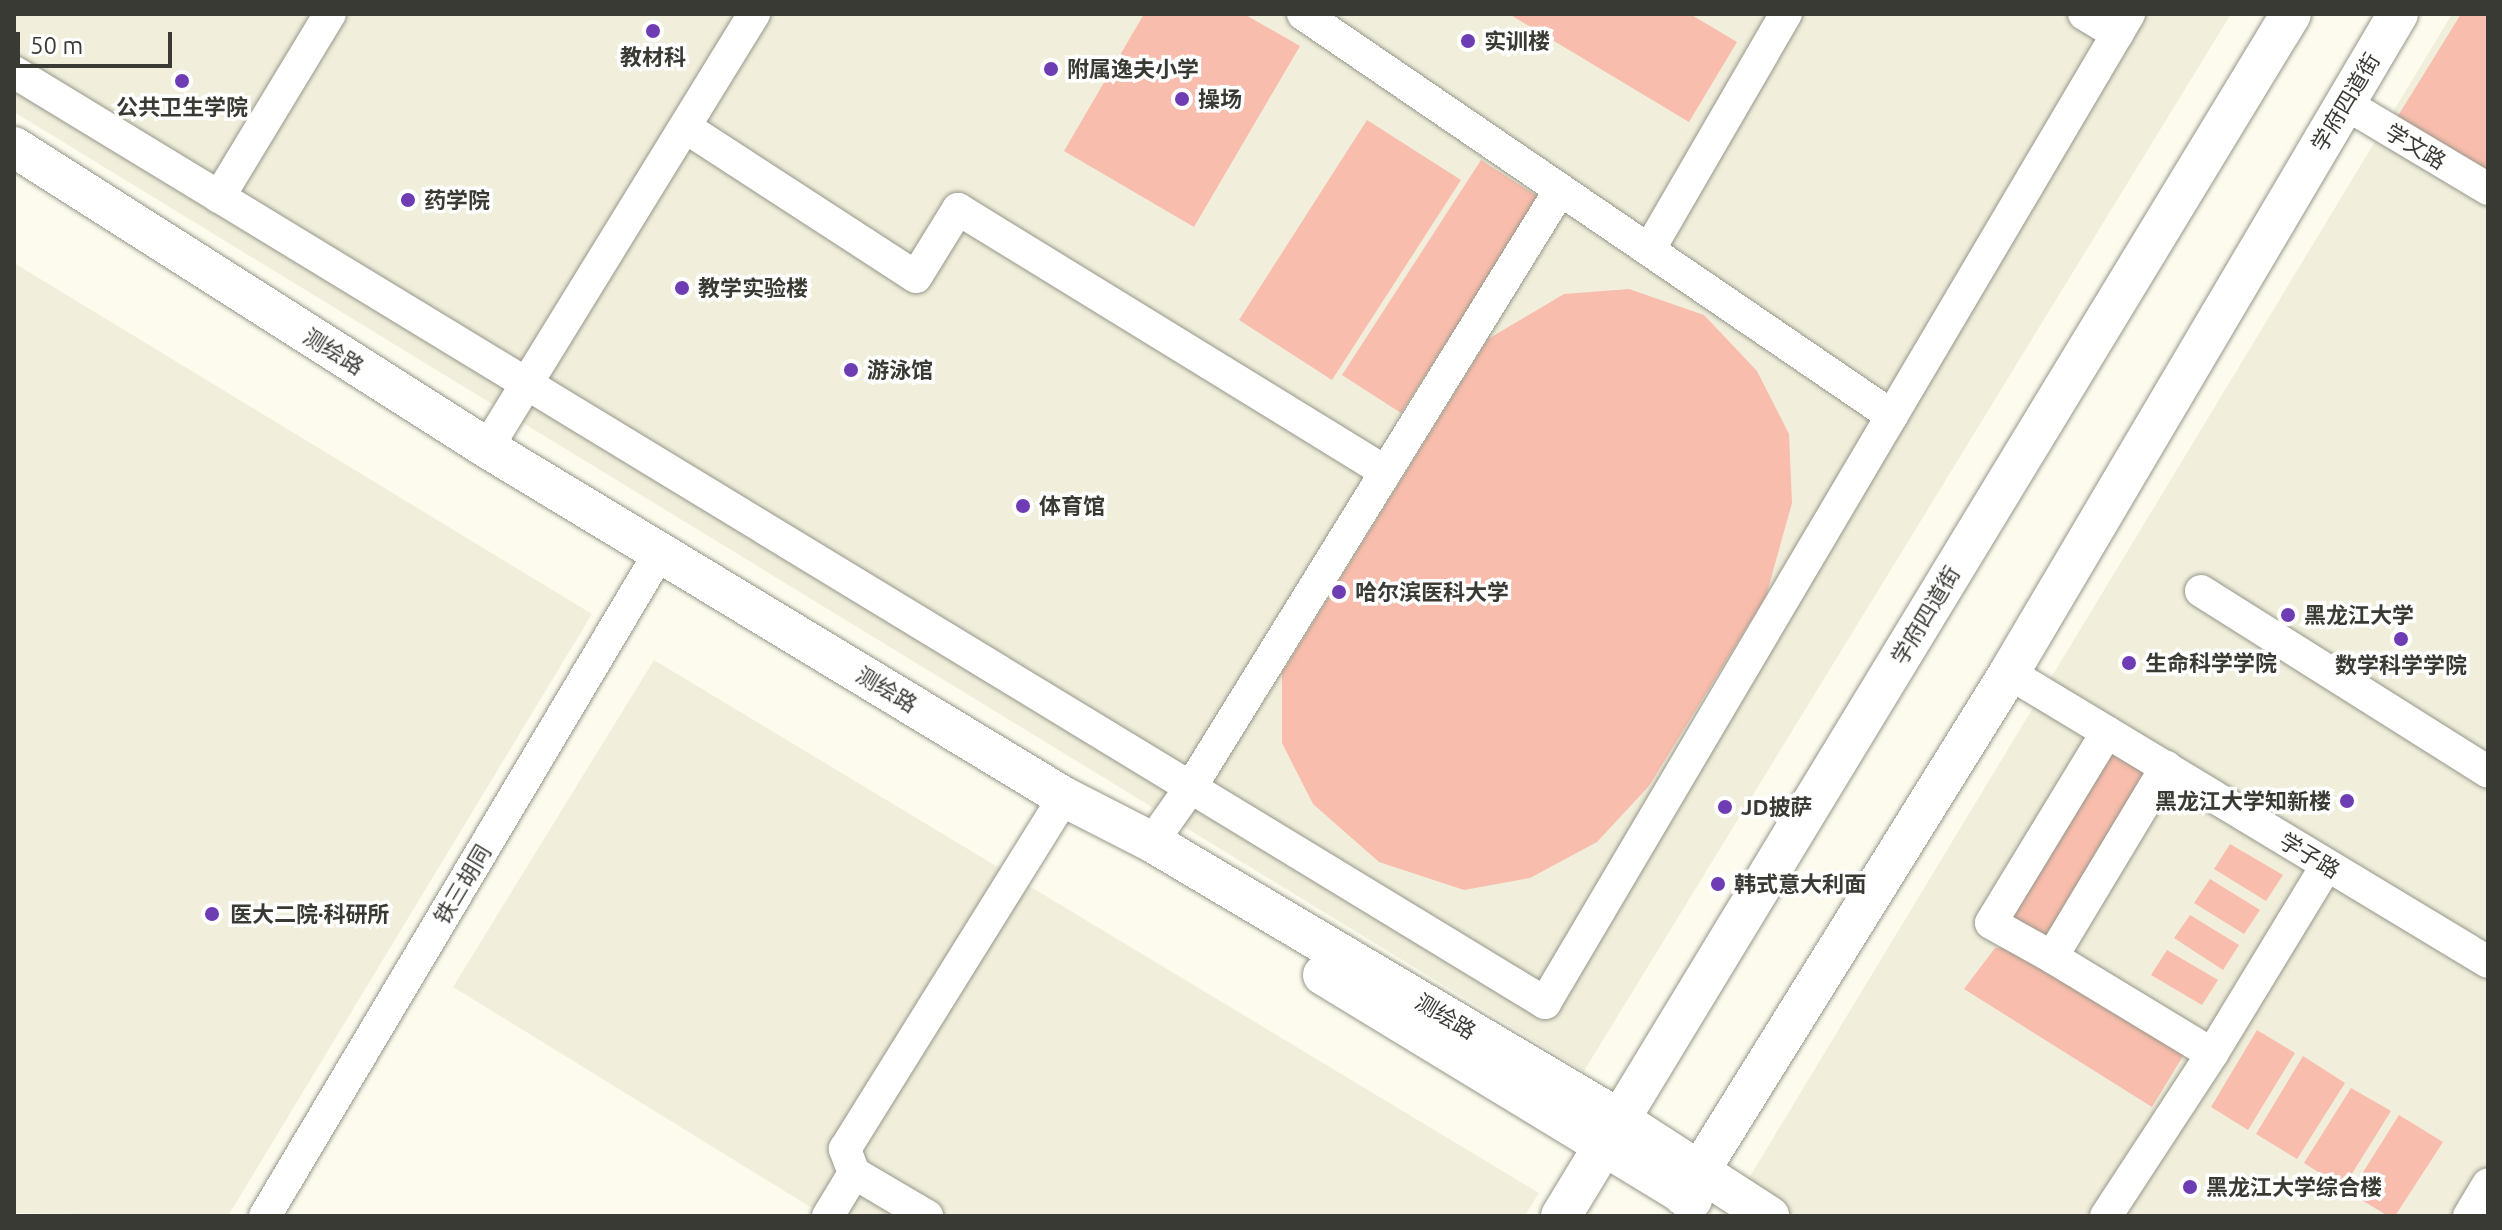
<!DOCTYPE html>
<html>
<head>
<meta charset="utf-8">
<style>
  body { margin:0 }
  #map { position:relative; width:2502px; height:1230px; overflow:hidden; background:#fcfbee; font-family:Ubuntu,"Noto Sans SC",sans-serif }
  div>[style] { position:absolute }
  .built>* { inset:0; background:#f1efdc }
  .green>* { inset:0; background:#f8bdac }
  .roads { filter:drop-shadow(0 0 2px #97968a) drop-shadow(0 0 2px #97968a) }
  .minor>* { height:32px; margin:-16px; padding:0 16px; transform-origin:16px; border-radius:16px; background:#fff }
  .major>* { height:40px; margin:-20px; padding:0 20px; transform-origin:20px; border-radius:20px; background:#fff }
  .dots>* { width:22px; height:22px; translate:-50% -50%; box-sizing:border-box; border:4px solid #fff; border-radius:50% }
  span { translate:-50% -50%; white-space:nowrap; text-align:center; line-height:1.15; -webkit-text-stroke:7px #fff; paint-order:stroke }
  .poi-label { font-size:22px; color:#3a3a35; font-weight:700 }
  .left { translate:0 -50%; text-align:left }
  .right { translate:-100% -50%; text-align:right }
  .street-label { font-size:22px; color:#3a3a35 }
  .frame { position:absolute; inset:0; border:16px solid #3a3a35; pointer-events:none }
  .scale { position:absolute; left:16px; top:32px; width:156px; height:36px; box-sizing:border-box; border:4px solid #3a3a35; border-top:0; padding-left:10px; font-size:24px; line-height:28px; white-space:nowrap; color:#3a3a35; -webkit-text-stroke:6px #fff; paint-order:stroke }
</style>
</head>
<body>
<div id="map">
  <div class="built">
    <i style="clip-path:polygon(14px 14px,2231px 14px,1584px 1071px,14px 112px)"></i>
    <i style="clip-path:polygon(2452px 14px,2488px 14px,2488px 1216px,1726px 1216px)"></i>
    <i style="clip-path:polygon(14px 263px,592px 614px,228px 1216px,14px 1213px)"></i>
    <i style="clip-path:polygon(654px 660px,1539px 1193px,1525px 1216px,825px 1216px,453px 987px)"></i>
  </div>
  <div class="green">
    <i style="clip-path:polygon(1144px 14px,1244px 14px,1300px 46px,1194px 227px,1064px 151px)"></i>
    <i style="clip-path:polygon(1509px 14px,1690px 14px,1737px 42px,1689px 122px)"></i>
    <i style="clip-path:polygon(2461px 14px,2488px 14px,2488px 171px,2396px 119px)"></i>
    <i style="clip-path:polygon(1367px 120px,1461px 180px,1332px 380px,1239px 320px)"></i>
    <i style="clip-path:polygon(1481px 160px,1540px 198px,1401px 413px,1342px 375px)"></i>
    <i style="clip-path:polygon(1629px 289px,1704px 315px,1757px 371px,1789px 434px,1792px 503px,1766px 596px,1649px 786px,1597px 842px,1530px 878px,1464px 890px,1379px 862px,1313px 804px,1282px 743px,1282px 673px,1488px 339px,1564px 294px)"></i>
    <i style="clip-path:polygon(2105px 746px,2173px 785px,2070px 957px,2000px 918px)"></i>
    <i style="clip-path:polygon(2230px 844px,2283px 875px,2266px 901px,2214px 869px)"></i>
    <i style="clip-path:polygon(2210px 879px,2260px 910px,2244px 934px,2194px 903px)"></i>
    <i style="clip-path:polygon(2190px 915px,2239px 945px,2223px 970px,2174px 938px)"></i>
    <i style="clip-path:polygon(2024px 946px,2186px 1051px,2152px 1107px,1964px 989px,1995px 948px)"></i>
    <i style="clip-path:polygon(2167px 950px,2218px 980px,2202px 1005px,2151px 975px)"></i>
    <i style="clip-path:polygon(2257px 1030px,2295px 1053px,2248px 1130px,2211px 1107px)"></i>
    <i style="clip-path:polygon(2303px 1056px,2345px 1083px,2297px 1159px,2256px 1134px)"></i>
    <i style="clip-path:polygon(2351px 1088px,2391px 1111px,2343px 1188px,2304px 1163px)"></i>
    <i style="clip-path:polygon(2399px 1115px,2443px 1142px,2395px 1216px,2388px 1216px,2350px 1193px)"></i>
  </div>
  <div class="roads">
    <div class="minor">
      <i style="left:1303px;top:14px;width:713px;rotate:34.31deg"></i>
      <i style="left:2084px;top:14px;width:39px;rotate:31deg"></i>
      <i style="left:14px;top:72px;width:1792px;rotate:31.3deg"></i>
      <i style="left:1545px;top:1003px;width:1149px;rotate:-59.44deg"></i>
      <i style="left:2344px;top:103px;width:168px;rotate:30.8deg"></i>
      <i style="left:685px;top:127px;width:275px;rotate:33deg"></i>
      <i style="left:916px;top:277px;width:80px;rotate:-58.3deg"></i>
      <i style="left:958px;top:209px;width:502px;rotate:31.57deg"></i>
      <i style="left:219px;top:197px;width:214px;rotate:-58.8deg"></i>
      <i style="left:1649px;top:250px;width:273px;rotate:-59.9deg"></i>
      <i style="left:487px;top:448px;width:510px;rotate:-58.4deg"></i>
      <i style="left:2201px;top:591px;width:339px;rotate:32.2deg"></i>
      <i style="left:2009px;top:673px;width:559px;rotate:31.1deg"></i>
      <i style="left:2107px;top:732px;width:223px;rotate:121.3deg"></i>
      <i style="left:1991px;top:923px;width:70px;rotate:29.1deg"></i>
      <i style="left:2052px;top:957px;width:222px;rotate:-59deg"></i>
      <i style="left:1152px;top:842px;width:67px;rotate:-54.7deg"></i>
      <i style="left:1191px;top:787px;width:702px;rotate:-58.28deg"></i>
      <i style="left:2052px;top:957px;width:187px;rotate:31.2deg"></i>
      <i style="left:2212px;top:1054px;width:221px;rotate:-58.7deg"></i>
      <i style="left:854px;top:1173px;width:85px;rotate:30.5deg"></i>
      <i style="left:265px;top:1216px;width:773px;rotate:-59.25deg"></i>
      <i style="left:828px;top:1216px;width:50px;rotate:-58.8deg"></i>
      <i style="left:854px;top:1173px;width:26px;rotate:-111deg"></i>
      <i style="left:845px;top:1149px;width:415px;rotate:-58.1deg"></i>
      <i style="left:2106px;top:1216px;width:194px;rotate:-56.8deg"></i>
      <i style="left:2469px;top:1216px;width:37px;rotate:-59deg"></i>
    </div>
    <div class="major">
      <i style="left:14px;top:147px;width:561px;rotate:32.47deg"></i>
      <i style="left:487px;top:448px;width:674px;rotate:31.17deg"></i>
      <i style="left:1064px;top:797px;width:99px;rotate:27.1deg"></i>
      <i style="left:1152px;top:842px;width:543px;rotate:30.67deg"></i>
      <i style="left:1619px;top:1119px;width:179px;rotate:32.9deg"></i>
      <i style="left:1323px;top:975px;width:432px;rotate:31.3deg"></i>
      <i style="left:1684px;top:1196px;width:616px;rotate:-58.14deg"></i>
      <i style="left:2009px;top:673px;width:765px;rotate:-59.45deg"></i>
      <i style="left:1561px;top:1216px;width:1406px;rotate:-58.73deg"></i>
    </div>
  </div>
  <div class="dots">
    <i style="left:653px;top:31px;background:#6e3cb3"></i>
    <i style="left:1468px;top:41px;background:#6e3cb3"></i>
    <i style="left:1051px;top:69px;background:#6e3cb3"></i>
    <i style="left:182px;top:81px;background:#6e3cb3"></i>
    <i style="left:1182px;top:99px;background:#6e3cb3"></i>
    <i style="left:408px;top:200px;background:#6e3cb3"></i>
    <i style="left:682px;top:288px;background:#6e3cb3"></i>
    <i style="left:851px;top:370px;background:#6e3cb3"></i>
    <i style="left:1023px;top:506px;background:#6e3cb3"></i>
    <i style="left:1339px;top:592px;background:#6e3cb3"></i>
    <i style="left:2288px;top:615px;background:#6e3cb3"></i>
    <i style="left:2401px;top:639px;background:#6e3cb3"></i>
    <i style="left:2129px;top:663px;background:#6e3cb3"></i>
    <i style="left:2347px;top:801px;background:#6e3cb3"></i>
    <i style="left:1725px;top:807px;background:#6e3cb3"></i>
    <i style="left:1718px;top:884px;background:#6e3cb3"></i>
    <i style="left:212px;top:914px;background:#6e3cb3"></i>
    <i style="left:2190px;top:1187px;background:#6e3cb3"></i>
  </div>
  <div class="poi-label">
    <span class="left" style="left:1484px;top:41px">实训楼</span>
    <span style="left:653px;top:57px">教材科</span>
    <span class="left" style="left:1067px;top:69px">附属逸夫小学</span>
    <span class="left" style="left:1198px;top:99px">操场</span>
    <span style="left:182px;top:107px">公共卫生学院</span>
    <span class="left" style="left:424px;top:200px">药学院</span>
    <span class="left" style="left:698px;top:288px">教学实验楼</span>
    <span class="left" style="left:867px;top:370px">游泳馆</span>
    <span class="left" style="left:1039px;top:506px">体育馆</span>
    <span class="left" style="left:1355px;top:592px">哈尔滨医科大学</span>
    <span class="left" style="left:2304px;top:615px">黑龙江大学</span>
    <span class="left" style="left:2145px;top:663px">生命科学学院</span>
    <span style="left:2401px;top:665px">数学科学学院</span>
    <span class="right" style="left:2331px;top:801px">黑龙江大学知新楼</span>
    <span class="left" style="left:1741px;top:807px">JD披萨</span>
    <span class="left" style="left:1734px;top:884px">韩式意大利面</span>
    <span class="left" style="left:230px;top:914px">医大二院·科研所</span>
    <span class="left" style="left:2206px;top:1187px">黑龙江大学综合楼</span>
  </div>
  <div class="street-label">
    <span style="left:2345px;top:102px;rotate:-59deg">学府四道街</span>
    <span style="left:2416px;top:146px;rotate:31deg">学文路</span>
    <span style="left:334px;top:351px;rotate:32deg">测绘路</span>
    <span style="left:1925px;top:615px;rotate:-59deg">学府四道街</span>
    <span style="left:887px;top:689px;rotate:31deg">测绘路</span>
    <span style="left:2310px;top:855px;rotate:31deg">学子路</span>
    <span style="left:462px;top:884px;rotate:-59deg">铁三胡同</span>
    <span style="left:1446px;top:1016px;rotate:31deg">测绘路</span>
  </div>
  <div class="frame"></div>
  <div class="scale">50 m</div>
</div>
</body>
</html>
